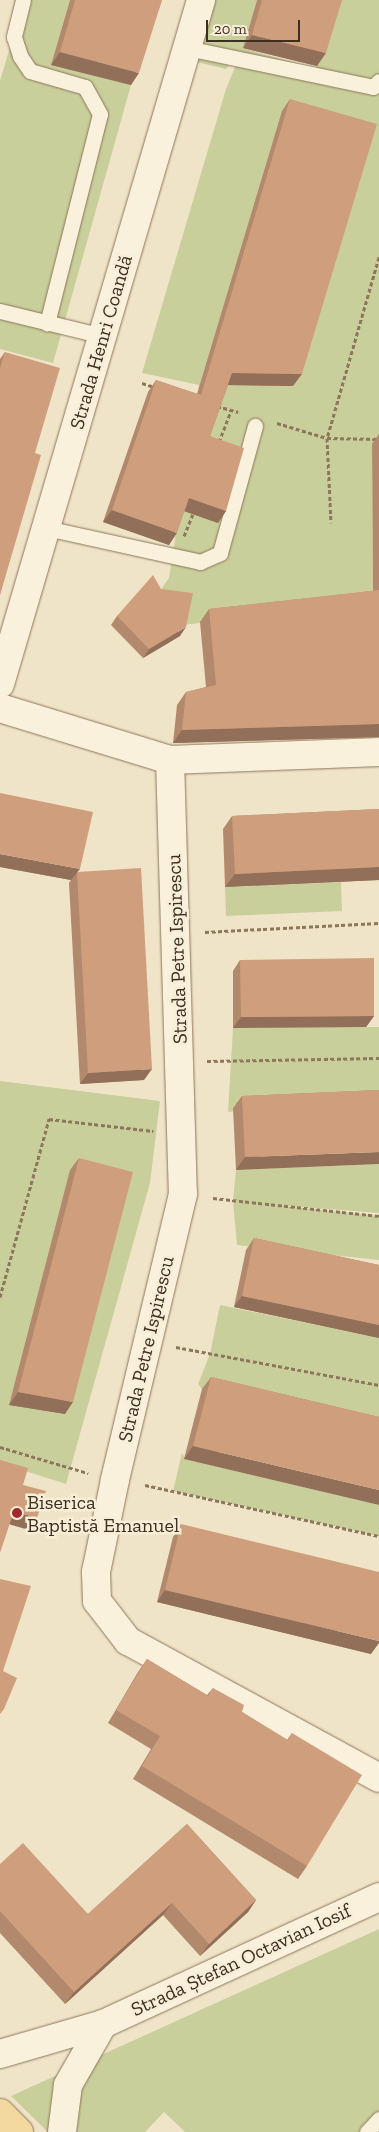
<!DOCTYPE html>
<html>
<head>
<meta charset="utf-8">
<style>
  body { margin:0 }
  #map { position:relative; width:379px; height:2132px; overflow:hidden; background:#f0e4c8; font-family:"Zilla Slab",serif }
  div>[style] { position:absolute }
  .green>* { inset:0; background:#c9cf9b }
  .path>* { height:3px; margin-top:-1.5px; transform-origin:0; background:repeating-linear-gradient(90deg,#8d765c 0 4px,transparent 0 6.5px) }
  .roads { filter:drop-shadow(0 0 1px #8d765c) drop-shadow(0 0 1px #8d765c) }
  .lane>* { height:15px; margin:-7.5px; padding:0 7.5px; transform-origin:7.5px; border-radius:7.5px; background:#faf1dc }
  .street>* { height:28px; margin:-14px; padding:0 14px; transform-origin:14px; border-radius:14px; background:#faf1dc }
  .primary>* { height:28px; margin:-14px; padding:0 14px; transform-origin:14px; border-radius:14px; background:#f3d9a0 }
  .wall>* { inset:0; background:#b2896c }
  .shaded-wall>* { inset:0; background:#916f58 }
  .building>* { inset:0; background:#cf9f7d }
  .dots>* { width:14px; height:14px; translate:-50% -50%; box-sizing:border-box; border:2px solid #f7eed8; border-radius:50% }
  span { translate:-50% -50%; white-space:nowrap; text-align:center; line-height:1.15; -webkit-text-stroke:5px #f7eed8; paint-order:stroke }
  .street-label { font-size:20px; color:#3d2e20 }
  .poi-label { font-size:20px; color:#3d2e20 }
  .left { translate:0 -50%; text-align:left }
  .scale { position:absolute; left:206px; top:20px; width:94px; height:22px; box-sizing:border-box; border:2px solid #3d2e20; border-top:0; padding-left:6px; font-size:15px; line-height:18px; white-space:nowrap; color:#3d2e20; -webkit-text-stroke:4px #f7eed8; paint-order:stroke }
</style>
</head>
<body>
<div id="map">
  <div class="green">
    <i style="clip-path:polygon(24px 0,70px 0,51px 65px,131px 85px,53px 363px,0 349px,0 81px)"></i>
    <i style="clip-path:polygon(201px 0,257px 0,243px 48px,316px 69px,337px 0,379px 0,379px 444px,372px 444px,373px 603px,182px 625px,155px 598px,169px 578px,199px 385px,142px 373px,226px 89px,242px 50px,226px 69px,184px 59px)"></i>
    <i style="clip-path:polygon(341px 882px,342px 911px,226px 916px,225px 887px)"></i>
    <i style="clip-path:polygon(379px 1027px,379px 1095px,228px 1112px,233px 1028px)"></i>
    <i style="clip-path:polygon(evenodd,0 1081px,160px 1101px,150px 1183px,66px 1484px,0 1463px,0 1081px,71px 1170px,65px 1414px,64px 1414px,9px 1405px,71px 1170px)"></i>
    <i style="clip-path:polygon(379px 1164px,379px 1213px,265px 1204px,379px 1216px,379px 1260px,237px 1245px,233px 1201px,236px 1170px)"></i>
    <i style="clip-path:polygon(220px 1305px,379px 1338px,379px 1432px,202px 1389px,198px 1384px,210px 1354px)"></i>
    <i style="clip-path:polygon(182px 1453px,185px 1459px,379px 1505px,379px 1536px,173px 1491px)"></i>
    <i style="clip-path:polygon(379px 1929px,379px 2111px,359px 2132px,185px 2132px,164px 2112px,145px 2132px,48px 2132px,11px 2096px)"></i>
  </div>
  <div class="path">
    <i style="left:379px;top:257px;width:188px;rotate:106deg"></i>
    <i style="left:327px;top:438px;width:52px;rotate:1.1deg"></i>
    <i style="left:142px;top:383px;width:13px;rotate:18deg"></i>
    <i style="left:217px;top:406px;width:22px;rotate:16deg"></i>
    <i style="left:277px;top:423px;width:52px;rotate:16.7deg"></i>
    <i style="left:327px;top:438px;width:85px;rotate:87.3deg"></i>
    <i style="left:219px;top:442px;width:34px;rotate:-69deg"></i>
    <i style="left:184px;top:536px;width:27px;rotate:-68deg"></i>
    <i style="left:205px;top:932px;width:174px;rotate:-3deg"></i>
    <i style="left:207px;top:1061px;width:172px;rotate:-1deg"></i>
    <i style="left:213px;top:1198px;width:167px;rotate:6.2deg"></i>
    <i style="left:0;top:1297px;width:185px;rotate:-74.6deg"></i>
    <i style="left:49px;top:1119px;width:105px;rotate:6.6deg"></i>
    <i style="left:176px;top:1347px;width:207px;rotate:10.6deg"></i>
    <i style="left:0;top:1447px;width:92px;rotate:16.5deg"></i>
    <i style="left:145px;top:1485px;width:239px;rotate:12.3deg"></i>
  </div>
  <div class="roads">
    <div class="lane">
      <i style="left:23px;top:0;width:38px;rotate:104deg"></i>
      <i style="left:14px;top:37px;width:20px;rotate:72deg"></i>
      <i style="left:20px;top:56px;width:18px;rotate:56deg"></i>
      <i style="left:30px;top:71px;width:57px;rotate:16.2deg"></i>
      <i style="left:85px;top:87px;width:31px;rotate:61deg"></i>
      <i style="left:100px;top:114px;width:216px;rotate:104.2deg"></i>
      <i style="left:187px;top:48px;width:190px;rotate:11.8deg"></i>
      <i style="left:373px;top:87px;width:8px;rotate:-45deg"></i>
      <i style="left:0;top:311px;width:106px;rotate:13.6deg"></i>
      <i style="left:46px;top:528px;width:158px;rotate:12.4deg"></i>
      <i style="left:200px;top:562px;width:22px;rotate:-24deg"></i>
      <i style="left:220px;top:553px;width:132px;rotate:-74.6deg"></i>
      <i style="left:367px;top:2132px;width:18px;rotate:-47deg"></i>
    </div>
    <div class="street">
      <i style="left:0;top:684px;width:713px;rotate:-73.62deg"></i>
      <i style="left:0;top:708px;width:178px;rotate:17deg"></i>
      <i style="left:170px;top:760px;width:209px;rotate:-2.2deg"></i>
      <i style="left:170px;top:760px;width:434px;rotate:88.3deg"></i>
      <i style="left:183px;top:1194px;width:294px;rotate:103.4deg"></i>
      <i style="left:115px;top:1480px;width:94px;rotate:101.7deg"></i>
      <i style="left:96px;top:1572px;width:29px;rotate:88deg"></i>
      <i style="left:97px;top:1601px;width:51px;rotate:52.2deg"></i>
      <i style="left:128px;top:1641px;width:286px;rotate:28.6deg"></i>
      <i style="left:0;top:2054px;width:107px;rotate:-16.2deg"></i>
      <i style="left:103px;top:2024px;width:304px;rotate:-24.7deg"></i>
      <i style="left:62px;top:2132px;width:47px;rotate:-82.7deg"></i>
      <i style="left:68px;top:2085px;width:70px;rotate:-60.2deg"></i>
    </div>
    <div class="primary">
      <i style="left:0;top:2113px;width:27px;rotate:45deg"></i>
    </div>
  </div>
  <div class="wall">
    <i style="clip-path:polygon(70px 0,162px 0,131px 85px,51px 65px)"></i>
    <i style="clip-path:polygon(257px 0,342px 0,317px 66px,243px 48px)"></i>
    <i style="clip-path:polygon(290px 99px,293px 386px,228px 385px,210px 436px,226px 511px,218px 523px,184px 511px,169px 545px,103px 522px,148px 392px,156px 380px,197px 394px,282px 111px)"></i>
    <i style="clip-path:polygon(5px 352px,35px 453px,0 595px,0 359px)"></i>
    <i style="clip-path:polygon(379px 434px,379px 737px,173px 743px,177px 705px,186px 692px,206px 687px,200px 622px,209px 609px,373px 591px,372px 444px)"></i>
    <i style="clip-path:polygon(161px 589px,180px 636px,143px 658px,111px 625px,117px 616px)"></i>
    <i style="clip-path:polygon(379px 809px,379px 880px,225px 887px,223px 829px,232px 816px)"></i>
    <i style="clip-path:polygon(0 867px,78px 872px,144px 1080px,80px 1084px,69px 883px,71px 880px)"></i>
    <i style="clip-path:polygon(240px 960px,374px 1016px,366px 1027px,233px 1028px,233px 971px)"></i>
    <i style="clip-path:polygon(379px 1090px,236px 1170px,233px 1108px,242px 1096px)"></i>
    <i style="clip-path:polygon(79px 1158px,65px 1414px,9px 1405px,70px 1170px)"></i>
    <i style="clip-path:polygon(254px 1238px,379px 1265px,379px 1338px,234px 1307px,246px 1250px)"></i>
    <i style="clip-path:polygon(211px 1377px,379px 1417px,184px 1459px,202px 1389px)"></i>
    <i style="clip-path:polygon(181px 1524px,371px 1654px,157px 1602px,173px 1537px)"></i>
    <i style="clip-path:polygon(147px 1659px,207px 1695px,213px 1688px,242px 1712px,287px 1740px,292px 1733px,307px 1866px,298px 1879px,133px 1779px,151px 1749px,108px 1723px,138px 1672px)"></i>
    <i style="clip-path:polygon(187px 1824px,256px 1900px,248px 1912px,200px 1956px,163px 1915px,65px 2004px,0 1933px,0 1864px,88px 1914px)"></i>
  </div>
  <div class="shaded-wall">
    <i style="clip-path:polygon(252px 35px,326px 53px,317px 66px,243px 48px)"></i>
    <i style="clip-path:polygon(60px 52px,139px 73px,131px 85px,51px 65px)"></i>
    <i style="clip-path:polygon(232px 373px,302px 374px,293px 386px,223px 385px)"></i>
    <i style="clip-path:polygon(189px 498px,226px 511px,218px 523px,181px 510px)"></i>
    <i style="clip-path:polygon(112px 510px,177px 533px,169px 545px,103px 522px)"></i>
    <i style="clip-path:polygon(186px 627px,180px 636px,143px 658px,149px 649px)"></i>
    <i style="clip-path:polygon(379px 724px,379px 737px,173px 743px,182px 730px)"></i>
    <i style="clip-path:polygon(0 854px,80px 869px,71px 880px,0 867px)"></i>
    <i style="clip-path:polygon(379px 867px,379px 880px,225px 887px,235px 874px)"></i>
    <i style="clip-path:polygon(374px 1016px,366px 1027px,233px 1028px,241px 1017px)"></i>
    <i style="clip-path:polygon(152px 1069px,144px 1080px,80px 1084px,88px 1073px)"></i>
    <i style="clip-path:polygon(379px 1152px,379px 1164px,236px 1170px,245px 1157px)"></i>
    <i style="clip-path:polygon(242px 1296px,379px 1325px,379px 1338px,234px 1307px)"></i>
    <i style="clip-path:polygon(18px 1392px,73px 1402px,65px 1414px,9px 1405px)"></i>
    <i style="clip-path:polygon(193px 1446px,379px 1490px,379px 1505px,184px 1459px)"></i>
    <i style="clip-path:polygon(14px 1511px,37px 1518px,29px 1530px,5px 1523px)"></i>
    <i style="clip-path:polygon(165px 1590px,379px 1641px,379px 1643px,371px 1654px,157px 1602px)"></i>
    <i style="clip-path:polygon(256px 1900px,248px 1912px,200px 1956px,209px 1944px)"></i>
    <i style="clip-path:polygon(172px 1903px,163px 1915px,65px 2004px,74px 1992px)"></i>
  </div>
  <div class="building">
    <i style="clip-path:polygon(75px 0,162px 0,139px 73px,60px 52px)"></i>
    <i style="clip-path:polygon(262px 0,342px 0,326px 53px,252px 35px)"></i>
    <i style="clip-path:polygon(290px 99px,377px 124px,302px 374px,232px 373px,210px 436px,244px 448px,226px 511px,189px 498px,177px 533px,112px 510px,156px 380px,201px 395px)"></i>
    <i style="clip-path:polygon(5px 352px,60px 368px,35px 453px,41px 455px,0 595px,0 368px)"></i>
    <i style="clip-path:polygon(153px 575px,161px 589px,193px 593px,186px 627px,149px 649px,117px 616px)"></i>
    <i style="clip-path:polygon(379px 590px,379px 724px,182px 730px,186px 692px,216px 685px,209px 609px)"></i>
    <i style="clip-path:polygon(0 793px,93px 812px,80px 869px,0 854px)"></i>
    <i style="clip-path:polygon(379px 809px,379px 867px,235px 874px,232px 816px)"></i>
    <i style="clip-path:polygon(141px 868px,152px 1069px,88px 1073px,77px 872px)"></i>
    <i style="clip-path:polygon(374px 958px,374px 1016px,241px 1017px,240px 960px)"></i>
    <i style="clip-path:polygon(379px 1090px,379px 1152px,245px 1157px,242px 1096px)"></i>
    <i style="clip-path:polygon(79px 1158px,133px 1172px,73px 1402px,18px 1392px)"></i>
    <i style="clip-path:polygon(254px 1238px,379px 1265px,379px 1325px,242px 1296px)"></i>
    <i style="clip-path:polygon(211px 1377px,379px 1417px,379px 1490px,193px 1446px)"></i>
    <i style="clip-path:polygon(0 1460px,28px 1468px,23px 1485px,46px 1491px,37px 1518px,14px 1511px,0 1553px)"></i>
    <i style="clip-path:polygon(181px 1524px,379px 1572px,379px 1641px,165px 1590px)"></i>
    <i style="clip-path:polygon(0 1579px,31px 1586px,3px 1671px,17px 1678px,4px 1709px,0 1714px)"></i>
    <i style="clip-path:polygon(147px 1659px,208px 1696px,213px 1688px,244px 1705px,242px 1712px,288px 1740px,292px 1733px,362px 1775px,307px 1866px,142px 1766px,160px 1736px,116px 1710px)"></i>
    <i style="clip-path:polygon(187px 1824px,256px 1900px,209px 1944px,172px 1903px,74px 1992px,0 1911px,0 1864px,23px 1843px,88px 1914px)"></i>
  </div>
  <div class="dots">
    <i style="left:17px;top:1513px;background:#9e2a2b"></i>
  </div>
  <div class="street-label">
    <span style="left:101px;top:342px;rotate:-74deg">Strada Henri Coandă</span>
    <span style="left:177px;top:949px;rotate:-92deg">Strada Petre Ispirescu</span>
    <span style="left:146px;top:1349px;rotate:-77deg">Strada Petre Ispirescu</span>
    <span style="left:241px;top:1960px;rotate:-25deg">Strada Ștefan Octavian Iosif</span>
  </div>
  <div class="poi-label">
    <span class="left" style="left:27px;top:1514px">Biserica<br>Baptistă Emanuel</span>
  </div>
  <div class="scale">20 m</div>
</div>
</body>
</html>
